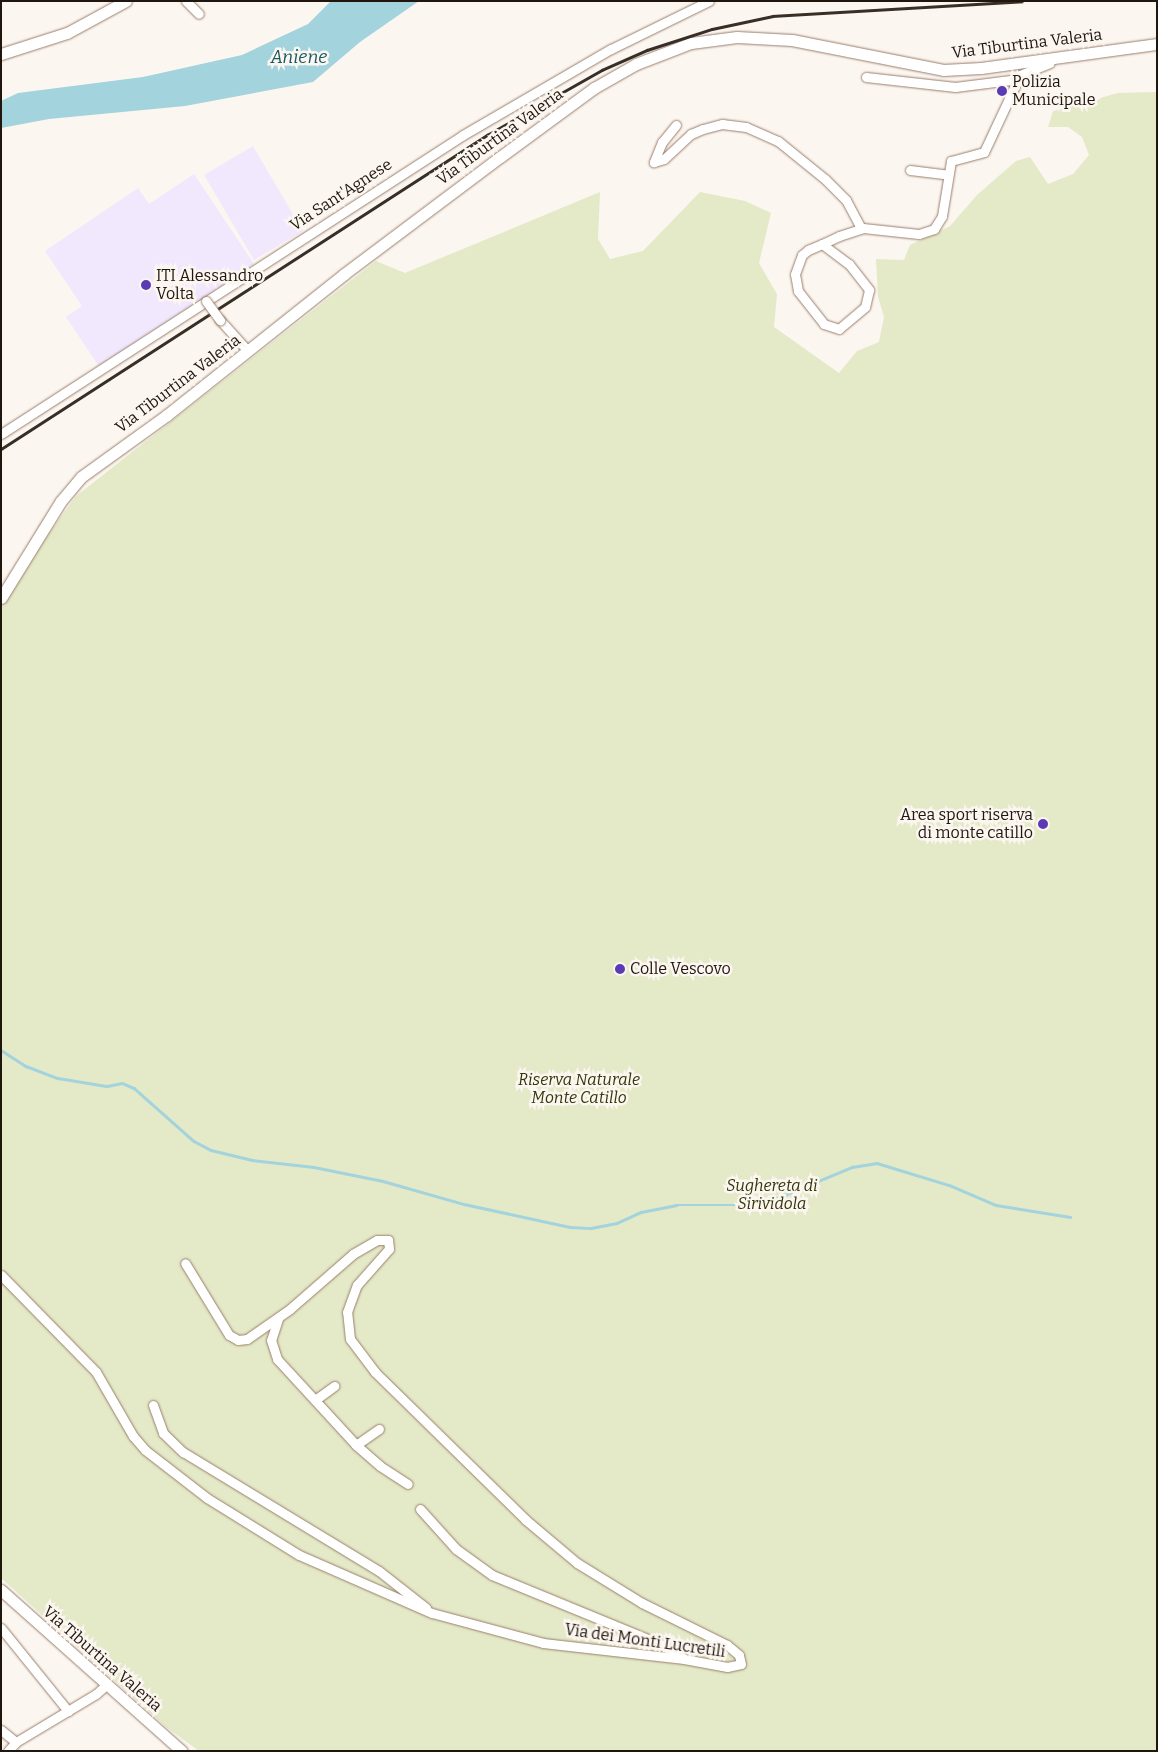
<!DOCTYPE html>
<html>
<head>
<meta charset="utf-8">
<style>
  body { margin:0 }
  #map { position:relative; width:1158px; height:1752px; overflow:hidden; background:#fcf6f1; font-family:Bitter,serif }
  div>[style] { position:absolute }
  .education>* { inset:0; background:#f1e8fe }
  .green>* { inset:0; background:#e4e9c8 }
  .water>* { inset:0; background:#a3d3dc }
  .stream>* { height:2.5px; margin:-1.25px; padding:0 1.25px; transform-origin:1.25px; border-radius:1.25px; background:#a3d3dc }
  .roads { filter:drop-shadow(0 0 1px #997e69) drop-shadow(0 0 1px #997e69) }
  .minor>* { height:9px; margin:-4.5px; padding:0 4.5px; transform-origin:4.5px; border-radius:4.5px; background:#fff }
  .major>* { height:11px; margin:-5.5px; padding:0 5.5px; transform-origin:5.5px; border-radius:5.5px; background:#fff }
  .rail>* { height:2.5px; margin:-1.25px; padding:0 1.25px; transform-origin:1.25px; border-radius:1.25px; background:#372e26 }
  .bridges { filter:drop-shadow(0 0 1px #997e69) drop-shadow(0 0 1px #997e69) }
  .minor-bridge>* { height:9px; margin:-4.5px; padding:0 4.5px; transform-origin:4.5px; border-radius:4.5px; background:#fff }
  .dots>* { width:14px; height:14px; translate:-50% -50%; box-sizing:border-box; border:2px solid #fcf6f1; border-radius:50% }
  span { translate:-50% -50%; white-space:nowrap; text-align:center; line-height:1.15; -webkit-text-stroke:5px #fcf6f1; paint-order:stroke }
  .street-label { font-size:16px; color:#20160e }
  .poi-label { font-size:16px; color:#20160e }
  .left { translate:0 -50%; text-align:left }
  .right { translate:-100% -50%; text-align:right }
  .park-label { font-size:16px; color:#343708; font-style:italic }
  .water-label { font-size:18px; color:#185964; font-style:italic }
  .frame { position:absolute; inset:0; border:2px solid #20160e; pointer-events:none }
</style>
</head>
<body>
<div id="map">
  <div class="education">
    <i style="clip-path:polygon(253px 146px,303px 231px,254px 260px,204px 175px)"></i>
    <i style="clip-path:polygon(194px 174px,254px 264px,100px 368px,66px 317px,82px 306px,45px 251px,138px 188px,149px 204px)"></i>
  </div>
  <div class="green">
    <i style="clip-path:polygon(1157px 92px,1157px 1751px,199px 1751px,166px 1727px,1px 1578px,1px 600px,76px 496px,376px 261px,405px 273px,600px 192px,598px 239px,610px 259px,643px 251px,700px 192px,745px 201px,771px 213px,759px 263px,777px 294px,774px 327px,839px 373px,857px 351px,879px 342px,884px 317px,878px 297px,876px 259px,904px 260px,910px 245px,950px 226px,977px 195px,1016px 161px,1030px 157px,1048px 184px,1073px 174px,1089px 155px,1082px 137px,1068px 127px,1048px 127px,1053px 111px,1118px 93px)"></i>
  </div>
  <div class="water">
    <i style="clip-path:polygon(331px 1px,419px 1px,360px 42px,313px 82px,185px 106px,49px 119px,1px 128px,1px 101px,18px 93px,143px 77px,242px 55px,308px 24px)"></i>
  </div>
  <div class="stream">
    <i style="left:1px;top:1050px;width:30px;rotate:33deg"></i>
    <i style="left:26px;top:1066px;width:34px;rotate:21deg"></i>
    <i style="left:58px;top:1078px;width:50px;rotate:9.3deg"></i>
    <i style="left:107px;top:1086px;width:15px;rotate:-11deg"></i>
    <i style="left:122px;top:1083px;width:13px;rotate:23deg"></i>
    <i style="left:134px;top:1088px;width:80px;rotate:41.5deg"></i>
    <i style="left:194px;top:1141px;width:19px;rotate:28deg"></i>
    <i style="left:211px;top:1150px;width:42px;rotate:13.7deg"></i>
    <i style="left:252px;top:1160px;width:62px;rotate:6.4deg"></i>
    <i style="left:314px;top:1167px;width:70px;rotate:11.5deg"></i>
    <i style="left:383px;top:1181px;width:84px;rotate:15.9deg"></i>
    <i style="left:464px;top:1204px;width:108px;rotate:12.2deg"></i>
    <i style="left:570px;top:1227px;width:21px;rotate:3deg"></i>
    <i style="left:591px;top:1228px;width:26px;rotate:-11deg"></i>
    <i style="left:617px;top:1223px;width:26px;rotate:-25deg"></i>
    <i style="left:641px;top:1212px;width:36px;rotate:-11deg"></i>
    <i style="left:676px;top:1205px;width:84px"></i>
    <i style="left:760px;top:1205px;width:100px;rotate:-22.4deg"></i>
    <i style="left:852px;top:1167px;width:25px;rotate:-9deg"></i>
    <i style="left:877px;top:1163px;width:75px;rotate:17deg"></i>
    <i style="left:949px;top:1185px;width:51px;rotate:23.1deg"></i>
    <i style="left:996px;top:1205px;width:75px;rotate:9.2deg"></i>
  </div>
  <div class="roads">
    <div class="minor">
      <i style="left:186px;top:1px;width:18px;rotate:45deg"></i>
      <i style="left:866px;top:77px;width:90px;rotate:6.4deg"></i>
      <i style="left:955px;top:87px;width:64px;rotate:-7.2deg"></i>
      <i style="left:676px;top:125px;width:22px;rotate:129deg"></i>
      <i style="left:662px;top:142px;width:22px;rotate:112deg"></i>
      <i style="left:654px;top:162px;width:10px;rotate:-17deg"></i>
      <i style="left:664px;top:159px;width:37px;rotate:-43deg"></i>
      <i style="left:691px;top:134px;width:13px;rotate:-23deg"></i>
      <i style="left:703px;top:129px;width:20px;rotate:-15deg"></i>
      <i style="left:722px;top:124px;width:24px;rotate:7deg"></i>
      <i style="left:746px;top:127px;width:35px;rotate:24deg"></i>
      <i style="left:778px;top:141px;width:60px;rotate:39deg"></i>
      <i style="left:825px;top:179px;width:30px;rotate:45deg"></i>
      <i style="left:846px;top:200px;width:32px;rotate:62deg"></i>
      <i style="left:910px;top:170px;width:38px;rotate:7deg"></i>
      <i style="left:822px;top:244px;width:34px;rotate:37deg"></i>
      <i style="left:849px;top:264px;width:33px;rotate:52deg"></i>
      <i style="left:869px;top:290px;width:17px;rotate:103deg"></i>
      <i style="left:865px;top:307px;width:34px;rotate:140deg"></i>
      <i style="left:839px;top:329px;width:16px;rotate:-162deg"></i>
      <i style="left:824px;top:324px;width:42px;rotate:-128.2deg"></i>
      <i style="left:798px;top:291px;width:17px;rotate:-100deg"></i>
      <i style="left:795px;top:274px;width:20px;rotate:-70deg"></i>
      <i style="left:802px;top:255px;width:8px;rotate:-40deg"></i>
      <i style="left:808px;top:250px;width:15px;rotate:-23deg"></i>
      <i style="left:822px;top:244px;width:19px;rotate:-25deg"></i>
      <i style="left:839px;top:236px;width:25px;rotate:-18deg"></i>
      <i style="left:863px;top:228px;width:56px;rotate:6.1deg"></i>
      <i style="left:919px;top:234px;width:16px;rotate:-18deg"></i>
      <i style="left:934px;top:229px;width:15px;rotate:-58deg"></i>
      <i style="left:942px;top:216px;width:56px;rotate:-80.7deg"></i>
      <i style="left:951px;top:161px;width:34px;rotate:-15deg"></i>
      <i style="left:984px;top:152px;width:85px;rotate:-64.9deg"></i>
      <i style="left:1020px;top:75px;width:32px;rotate:-22deg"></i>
      <i style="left:220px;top:320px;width:42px;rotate:47.9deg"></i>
      <i style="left:1px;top:434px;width:550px;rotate:-32.91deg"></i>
      <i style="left:463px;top:135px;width:171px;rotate:-30.2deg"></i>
      <i style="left:611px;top:49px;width:109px;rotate:-26.1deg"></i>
      <i style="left:1px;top:1275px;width:136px;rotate:45.6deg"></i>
      <i style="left:96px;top:1372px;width:74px;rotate:60deg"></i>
      <i style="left:133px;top:1436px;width:18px;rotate:49deg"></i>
      <i style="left:145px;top:1450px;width:78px;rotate:37.7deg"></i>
      <i style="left:207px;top:1498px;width:108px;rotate:31.8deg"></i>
      <i style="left:299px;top:1555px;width:145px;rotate:23.6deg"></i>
      <i style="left:432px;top:1613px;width:115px;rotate:15.1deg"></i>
      <i style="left:543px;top:1643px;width:142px;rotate:6.5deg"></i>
      <i style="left:684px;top:1659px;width:44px;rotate:10.5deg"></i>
      <i style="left:727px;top:1667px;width:14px;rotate:-12deg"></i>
      <i style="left:741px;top:1664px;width:9px;rotate:-103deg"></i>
      <i style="left:739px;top:1655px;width:16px;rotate:-140deg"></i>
      <i style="left:727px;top:1645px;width:95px;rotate:-153.7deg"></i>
      <i style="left:642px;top:1603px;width:76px;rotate:-148.4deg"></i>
      <i style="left:577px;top:1563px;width:67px;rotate:-139.9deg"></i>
      <i style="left:526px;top:1520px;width:211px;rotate:-135.6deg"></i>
      <i style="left:375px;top:1372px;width:41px;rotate:-127.1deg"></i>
      <i style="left:350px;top:1339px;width:27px;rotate:-96deg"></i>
      <i style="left:347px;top:1312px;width:29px;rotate:-70deg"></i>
      <i style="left:357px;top:1285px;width:48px;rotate:-48.4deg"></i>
      <i style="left:389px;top:1249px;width:9px;rotate:-96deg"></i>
      <i style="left:388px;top:1240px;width:11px;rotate:180deg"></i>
      <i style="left:377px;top:1240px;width:28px;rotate:150deg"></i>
      <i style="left:353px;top:1254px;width:84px;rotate:138.9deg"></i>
      <i style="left:290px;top:1309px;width:52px;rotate:145.1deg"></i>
      <i style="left:247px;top:1339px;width:9px;rotate:174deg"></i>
      <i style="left:238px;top:1340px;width:10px;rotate:-151deg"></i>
      <i style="left:229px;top:1335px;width:84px;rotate:-121.4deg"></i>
      <i style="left:278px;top:1319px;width:22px;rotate:108deg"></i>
      <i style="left:271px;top:1340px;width:20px;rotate:72deg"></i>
      <i style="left:277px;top:1359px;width:117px;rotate:47.4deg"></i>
      <i style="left:356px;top:1445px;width:32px;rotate:41deg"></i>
      <i style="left:380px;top:1466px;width:33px;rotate:33deg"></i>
      <i style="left:315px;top:1400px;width:24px;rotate:-36deg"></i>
      <i style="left:153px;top:1405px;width:30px;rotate:70deg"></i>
      <i style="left:163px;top:1433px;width:28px;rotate:44deg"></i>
      <i style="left:183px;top:1452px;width:229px;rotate:31.3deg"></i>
      <i style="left:379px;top:1571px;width:60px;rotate:38.2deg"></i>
      <i style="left:356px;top:1445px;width:28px;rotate:-35deg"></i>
      <i style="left:420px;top:1509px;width:54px;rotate:48deg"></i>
      <i style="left:456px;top:1549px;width:44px;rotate:35.8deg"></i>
      <i style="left:492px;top:1575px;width:182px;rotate:22.3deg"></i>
      <i style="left:660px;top:1644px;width:26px;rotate:31deg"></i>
      <i style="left:1px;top:1628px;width:107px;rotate:51.1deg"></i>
      <i style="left:1px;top:1730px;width:19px;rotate:39deg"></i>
      <i style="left:8px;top:1751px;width:12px;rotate:-48deg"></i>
      <i style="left:16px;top:1742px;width:93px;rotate:-31deg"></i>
      <i style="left:96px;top:1694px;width:13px;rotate:-42deg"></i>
    </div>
    <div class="major">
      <i style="left:1px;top:54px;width:69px;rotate:-17.7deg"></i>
      <i style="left:67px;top:33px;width:67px;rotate:-28.5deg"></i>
      <i style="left:1px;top:598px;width:114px;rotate:-58.3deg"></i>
      <i style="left:61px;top:501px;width:31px;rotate:-50deg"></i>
      <i style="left:81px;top:477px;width:106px;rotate:-35.8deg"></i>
      <i style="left:167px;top:415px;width:226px;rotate:-38.5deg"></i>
      <i style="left:344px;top:274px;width:195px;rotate:-36.9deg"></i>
      <i style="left:500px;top:157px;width:117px;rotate:-36.3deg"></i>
      <i style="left:594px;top:88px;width:48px;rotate:-29.7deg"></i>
      <i style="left:636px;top:64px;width:59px;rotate:-20.9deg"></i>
      <i style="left:691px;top:43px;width:46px;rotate:-7.4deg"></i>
      <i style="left:737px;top:37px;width:55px;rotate:3.1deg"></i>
      <i style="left:792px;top:40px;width:154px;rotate:11.2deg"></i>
      <i style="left:943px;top:70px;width:38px;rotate:-3deg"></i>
      <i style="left:981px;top:68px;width:178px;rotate:-7.8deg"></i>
      <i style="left:1px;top:1590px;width:242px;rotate:41.7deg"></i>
    </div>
  </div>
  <div class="rail">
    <i style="left:1px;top:449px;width:579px;rotate:-32.87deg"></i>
    <i style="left:487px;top:135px;width:132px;rotate:-29.5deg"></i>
    <i style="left:602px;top:70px;width:49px;rotate:-24deg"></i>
    <i style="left:647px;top:50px;width:68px;rotate:-17.9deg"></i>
    <i style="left:712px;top:29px;width:62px;rotate:-12deg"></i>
    <i style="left:773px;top:16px;width:249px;rotate:-3.4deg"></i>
  </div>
  <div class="bridges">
    <div class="minor-bridge">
      <i style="left:206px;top:301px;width:24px;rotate:54deg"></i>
    </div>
  </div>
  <div class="dots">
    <i style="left:1002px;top:91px;background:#5a3bb3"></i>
    <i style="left:146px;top:285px;background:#5a3bb3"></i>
    <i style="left:1043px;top:824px;background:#5a3bb3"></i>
    <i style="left:620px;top:969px;background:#5a3bb3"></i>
  </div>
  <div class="street-label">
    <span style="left:1027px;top:44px;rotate:-7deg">Via Tiburtina Valeria</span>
    <span style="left:500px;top:137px;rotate:-36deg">Via Tiburtina Valeria</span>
    <span style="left:341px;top:195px;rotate:-33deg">Via Sant'Agnese</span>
    <span style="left:178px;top:384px;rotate:-37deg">Via Tiburtina Valeria</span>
    <span style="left:645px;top:1641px;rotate:8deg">Via dei Monti Lucretili</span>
    <span style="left:102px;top:1659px;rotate:41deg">Via Tiburtina Valeria</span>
  </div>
  <div class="poi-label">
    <span class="left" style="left:1012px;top:91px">Polizia<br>Municipale</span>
    <span class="left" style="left:156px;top:285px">ITI Alessandro<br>Volta</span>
    <span class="right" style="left:1033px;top:824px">Area sport riserva<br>di monte catillo</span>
    <span class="left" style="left:630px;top:969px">Colle Vescovo</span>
  </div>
  <div class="park-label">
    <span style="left:579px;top:1089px">Riserva Naturale<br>Monte Catillo</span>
    <span style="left:772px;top:1195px">Sughereta di<br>Sirividola</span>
  </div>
  <div class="water-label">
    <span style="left:299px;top:57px">Aniene</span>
  </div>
  <div class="frame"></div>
</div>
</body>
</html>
